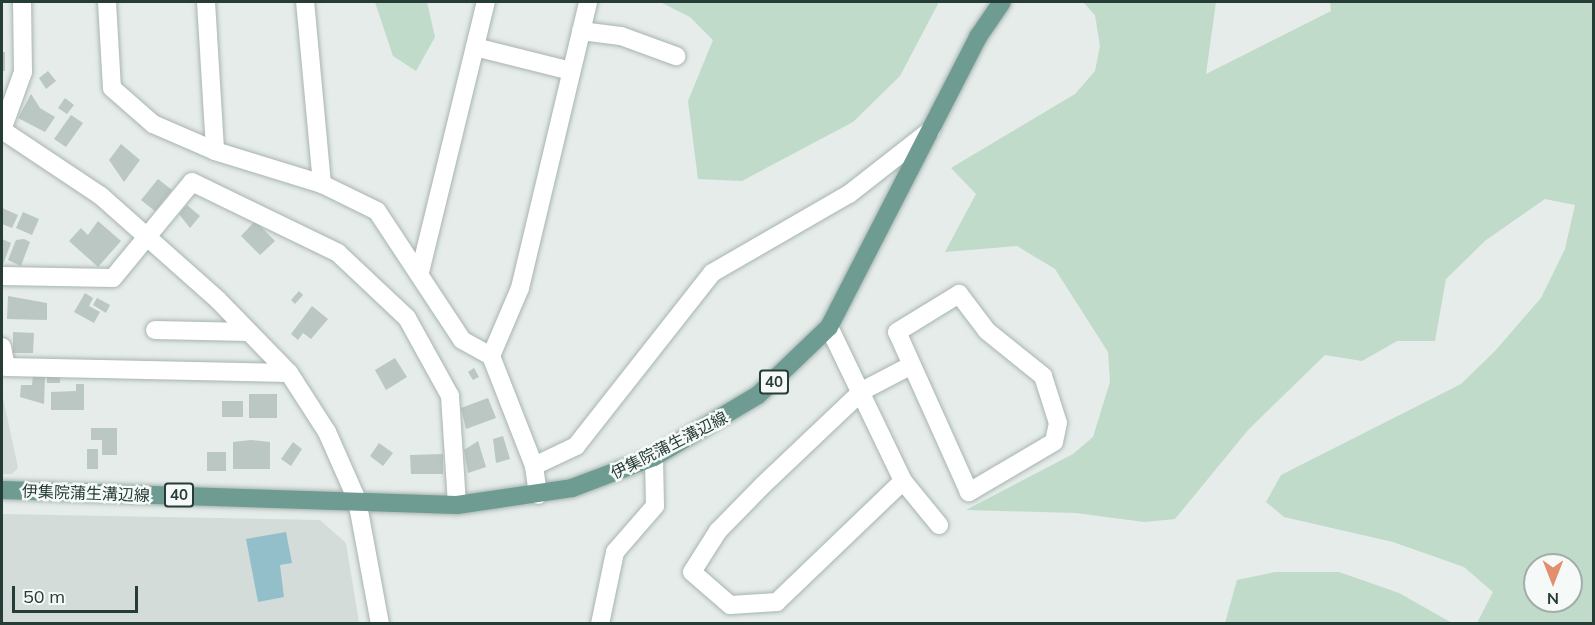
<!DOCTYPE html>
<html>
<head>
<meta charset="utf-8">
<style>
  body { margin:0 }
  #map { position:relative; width:1595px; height:625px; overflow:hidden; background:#e5ece9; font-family:Mulish,"Noto Sans JP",sans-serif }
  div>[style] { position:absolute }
  .built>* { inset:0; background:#d3dcd8 }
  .green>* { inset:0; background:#c0dbc9 }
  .water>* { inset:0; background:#93bfcb }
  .building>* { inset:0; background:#bac7c2 }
  .roads { filter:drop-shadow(0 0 2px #a8b4b0) drop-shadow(0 0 2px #a8b4b0) }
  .minor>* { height:18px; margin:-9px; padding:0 9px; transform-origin:9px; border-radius:9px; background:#fff }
  .major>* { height:18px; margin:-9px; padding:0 9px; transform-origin:9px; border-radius:9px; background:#6e9c93 }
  span { translate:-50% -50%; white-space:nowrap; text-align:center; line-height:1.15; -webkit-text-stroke:5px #f5f9f7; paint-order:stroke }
  .shield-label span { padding:2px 4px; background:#f5f9f7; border:2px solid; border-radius:4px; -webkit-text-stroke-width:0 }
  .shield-label { font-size:15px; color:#263c37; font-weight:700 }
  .street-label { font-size:16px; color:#263c37 }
  .frame { position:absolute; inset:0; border:3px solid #263c37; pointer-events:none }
  .north { position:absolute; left:1523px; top:553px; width:60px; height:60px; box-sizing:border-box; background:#f5f9f7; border:2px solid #a2adaa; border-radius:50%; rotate:180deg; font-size:16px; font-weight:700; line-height:24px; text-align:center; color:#263c37 }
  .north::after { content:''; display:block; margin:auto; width:21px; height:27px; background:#e28f6d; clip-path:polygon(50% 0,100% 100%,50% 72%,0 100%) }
  .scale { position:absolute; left:12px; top:586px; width:126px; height:27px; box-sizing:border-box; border:3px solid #263c37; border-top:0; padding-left:8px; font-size:18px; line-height:21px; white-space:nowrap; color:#263c37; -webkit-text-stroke:4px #f5f9f7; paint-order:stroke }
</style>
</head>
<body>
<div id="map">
  <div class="built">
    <i style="clip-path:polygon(2px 393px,18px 468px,12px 474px,2px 474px)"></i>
    <i style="clip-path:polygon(2px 514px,320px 520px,346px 543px,359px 623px,2px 624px)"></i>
  </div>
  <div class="green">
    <i style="clip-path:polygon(375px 2px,427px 2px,435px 37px,416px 71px,393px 56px)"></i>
    <i style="clip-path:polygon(660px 2px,939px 2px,900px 76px,853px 122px,742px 181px,698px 179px,688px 101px,713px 40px,690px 17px)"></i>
    <i style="clip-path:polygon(evenodd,1083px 2px,1216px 2px,1206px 74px,1331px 11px,1330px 2px,1593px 2px,1593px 623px,1477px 623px,1493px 592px,1464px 567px,1393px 542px,1284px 517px,1266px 502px,1281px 475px,1461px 384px,1495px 351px,1541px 298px,1565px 249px,1575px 205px,1545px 199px,1486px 240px,1446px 279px,1435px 341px,1397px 341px,1362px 361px,1325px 355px,1248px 430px,1175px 519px,1144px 522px,1076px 513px,966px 510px,1073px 454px,1093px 437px,1110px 382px,1108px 352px,1055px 269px,1017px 246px,945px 252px,976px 194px,951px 168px,1075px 94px,1095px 71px,1100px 46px,1095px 15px,1083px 2px,1535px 565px,1571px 565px,1571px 601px,1535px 601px,1535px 565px)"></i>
    <i style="clip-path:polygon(1275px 572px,1339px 572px,1399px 593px,1452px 623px,1225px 623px,1237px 580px)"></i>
  </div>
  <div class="water">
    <i style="clip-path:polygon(286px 532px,292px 563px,280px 565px,284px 597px,258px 602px,246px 539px)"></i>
  </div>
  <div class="building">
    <i style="clip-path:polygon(2px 52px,5px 52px,5px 71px,2px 71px)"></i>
    <i style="clip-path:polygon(48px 71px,56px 81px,46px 89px,39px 78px)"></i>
    <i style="clip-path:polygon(31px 94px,40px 108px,55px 117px,45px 132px,18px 118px)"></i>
    <i style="clip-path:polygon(65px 98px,74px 105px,67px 114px,58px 108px)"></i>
    <i style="clip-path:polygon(71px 115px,83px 123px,66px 147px,54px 139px)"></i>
    <i style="clip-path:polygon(121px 144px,140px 160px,124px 182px,109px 160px)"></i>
    <i style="clip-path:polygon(158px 179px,172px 190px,155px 211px,141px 200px)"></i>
    <i style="clip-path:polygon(187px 205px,200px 216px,190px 228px,179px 214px)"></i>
    <i style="clip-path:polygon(2px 208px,18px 215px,12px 228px,2px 224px)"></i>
    <i style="clip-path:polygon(23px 212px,39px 219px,32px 235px,16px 228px)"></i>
    <i style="clip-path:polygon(98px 221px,121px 241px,98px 267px,69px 241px,81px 228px,88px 235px)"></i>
    <i style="clip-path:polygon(255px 221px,275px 241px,260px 255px,241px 236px)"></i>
    <i style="clip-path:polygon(2px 239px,11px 243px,2px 267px)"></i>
    <i style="clip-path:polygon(24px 239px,30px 242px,21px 266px,8px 260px,16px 240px)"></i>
    <i style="clip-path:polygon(299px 291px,303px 295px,295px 304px,291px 300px)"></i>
    <i style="clip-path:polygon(85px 293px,93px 298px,89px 306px,100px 312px,94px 323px,74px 312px)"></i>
    <i style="clip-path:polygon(8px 296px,47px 303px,47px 320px,7px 319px)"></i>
    <i style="clip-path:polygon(97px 298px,110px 305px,106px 313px,93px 305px)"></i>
    <i style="clip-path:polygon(312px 306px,328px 319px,311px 339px,303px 333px,298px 340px,291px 334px)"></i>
    <i style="clip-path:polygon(13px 332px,34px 333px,33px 353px,13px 353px)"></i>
    <i style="clip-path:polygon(395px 358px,407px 377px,386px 390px,375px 370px)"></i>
    <i style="clip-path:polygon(474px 368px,479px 377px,473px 380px,468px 372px)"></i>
    <i style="clip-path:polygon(33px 375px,45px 375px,44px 404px,20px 397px,21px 385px,32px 385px)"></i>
    <i style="clip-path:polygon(47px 376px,60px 376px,60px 383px,47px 383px)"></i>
    <i style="clip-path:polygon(76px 384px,84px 384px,84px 410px,51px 410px,51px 392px,76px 391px)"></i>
    <i style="clip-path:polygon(249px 394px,277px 394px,277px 418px,249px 418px)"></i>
    <i style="clip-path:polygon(488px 398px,496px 418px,466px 429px,461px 408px)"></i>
    <i style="clip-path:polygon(222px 401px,243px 401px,243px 417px,222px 417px)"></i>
    <i style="clip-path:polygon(91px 428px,117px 428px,117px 455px,102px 455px,102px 440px,91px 440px)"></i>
    <i style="clip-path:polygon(503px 436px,510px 459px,496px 463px,493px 439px)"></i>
    <i style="clip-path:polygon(251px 440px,270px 442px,270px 469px,233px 469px,233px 442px)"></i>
    <i style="clip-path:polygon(478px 441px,486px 467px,468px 473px,464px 450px)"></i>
    <i style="clip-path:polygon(293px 442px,302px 449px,291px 466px,281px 459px)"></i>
    <i style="clip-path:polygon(379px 443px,393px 453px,383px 466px,370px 456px)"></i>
    <i style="clip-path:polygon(87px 449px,98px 449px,98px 469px,87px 469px)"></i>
    <i style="clip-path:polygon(207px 452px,226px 452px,226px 471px,207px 471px)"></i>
    <i style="clip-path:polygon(443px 454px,443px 474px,411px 474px,410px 455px)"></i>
  </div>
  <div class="roads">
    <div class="minor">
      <i style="left:107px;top:2px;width:86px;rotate:86.7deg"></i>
      <i style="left:112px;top:88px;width:55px;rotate:41.3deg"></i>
      <i style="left:153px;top:124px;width:68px;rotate:23.5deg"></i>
      <i style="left:215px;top:151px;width:112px;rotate:17.1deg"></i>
      <i style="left:322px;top:184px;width:183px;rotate:-95.3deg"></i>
      <i style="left:206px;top:2px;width:149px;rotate:86.5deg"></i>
      <i style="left:581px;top:31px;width:40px;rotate:7.1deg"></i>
      <i style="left:621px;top:36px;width:59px;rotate:20deg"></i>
      <i style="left:475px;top:47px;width:99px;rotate:14deg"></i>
      <i style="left:2px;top:130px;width:119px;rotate:33.7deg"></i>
      <i style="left:101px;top:196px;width:157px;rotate:41.6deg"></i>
      <i style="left:218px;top:300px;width:102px;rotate:45.8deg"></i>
      <i style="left:289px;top:373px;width:70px;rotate:57.2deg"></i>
      <i style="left:327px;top:432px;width:74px;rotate:66.2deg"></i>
      <i style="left:357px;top:500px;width:126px;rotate:79.5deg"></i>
      <i style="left:2px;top:130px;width:62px;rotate:-70.1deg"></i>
      <i style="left:23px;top:72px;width:70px;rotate:-90.8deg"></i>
      <i style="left:322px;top:184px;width:61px;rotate:26.1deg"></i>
      <i style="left:377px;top:211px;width:154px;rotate:56.6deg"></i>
      <i style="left:462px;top:340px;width:33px;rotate:29deg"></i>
      <i style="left:491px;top:356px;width:118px;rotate:68.6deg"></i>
      <i style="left:534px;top:466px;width:29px;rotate:82deg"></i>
      <i style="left:420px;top:272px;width:278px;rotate:-76.3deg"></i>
      <i style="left:2px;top:276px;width:111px;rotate:1deg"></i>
      <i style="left:113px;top:278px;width:124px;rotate:-50.5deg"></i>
      <i style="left:192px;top:182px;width:162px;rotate:25.9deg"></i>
      <i style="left:338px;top:253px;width:95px;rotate:43.3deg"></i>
      <i style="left:407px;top:318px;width:89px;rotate:61.1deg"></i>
      <i style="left:450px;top:396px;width:109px;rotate:86.3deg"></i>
      <i style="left:959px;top:294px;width:46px;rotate:52.9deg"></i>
      <i style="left:987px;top:331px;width:72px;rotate:38.8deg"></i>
      <i style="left:1043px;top:376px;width:49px;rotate:72.3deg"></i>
      <i style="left:1058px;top:423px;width:19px;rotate:102deg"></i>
      <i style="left:1054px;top:442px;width:99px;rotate:149.5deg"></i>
      <i style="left:969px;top:492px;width:175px;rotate:-114.2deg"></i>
      <i style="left:897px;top:332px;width:73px;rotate:-31.5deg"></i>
      <i style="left:829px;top:327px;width:171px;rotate:64.3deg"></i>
      <i style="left:903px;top:481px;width:57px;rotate:50.7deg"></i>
      <i style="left:155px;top:330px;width:94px;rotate:1.2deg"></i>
      <i style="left:2px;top:347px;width:20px;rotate:79deg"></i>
      <i style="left:6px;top:367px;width:283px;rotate:1.2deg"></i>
      <i style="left:491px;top:356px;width:74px;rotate:-66.9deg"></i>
      <i style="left:520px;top:288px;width:294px;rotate:-76.6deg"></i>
      <i style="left:534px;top:466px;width:47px;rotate:-25.5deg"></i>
      <i style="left:576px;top:446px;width:220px;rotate:-51.8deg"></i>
      <i style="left:712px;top:273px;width:158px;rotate:-30deg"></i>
      <i style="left:849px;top:194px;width:104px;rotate:-38deg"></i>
      <i style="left:903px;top:481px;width:175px;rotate:136.2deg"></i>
      <i style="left:777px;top:602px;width:47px;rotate:176.3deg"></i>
      <i style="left:730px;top:605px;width:50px;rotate:-139deg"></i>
      <i style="left:692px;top:572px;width:49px;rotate:-57.6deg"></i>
      <i style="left:718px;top:531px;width:64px;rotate:-45.6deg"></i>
      <i style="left:763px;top:485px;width:137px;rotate:-43.5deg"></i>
      <i style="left:862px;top:391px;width:54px;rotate:-27.5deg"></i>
      <i style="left:600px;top:624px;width:74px;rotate:-78.2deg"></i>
      <i style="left:615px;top:552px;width:61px;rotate:-49deg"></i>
      <i style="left:655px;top:506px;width:49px;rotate:-91.2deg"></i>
    </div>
    <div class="major">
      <i style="left:2px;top:490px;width:455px;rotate:1.9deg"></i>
      <i style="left:457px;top:505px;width:116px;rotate:-8.4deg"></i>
      <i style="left:572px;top:488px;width:88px;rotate:-20.7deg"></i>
      <i style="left:654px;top:457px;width:121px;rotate:-30.8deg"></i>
      <i style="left:758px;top:395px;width:98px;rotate:-43.8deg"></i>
      <i style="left:829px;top:327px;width:326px;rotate:-62.8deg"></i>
      <i style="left:978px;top:37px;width:42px;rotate:-55.6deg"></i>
    </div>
  </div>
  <div class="shield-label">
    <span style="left:774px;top:382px">40</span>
    <span style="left:179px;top:495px">40</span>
  </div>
  <div class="street-label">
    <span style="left:669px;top:445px;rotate:-27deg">伊集院蒲生溝辺線</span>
    <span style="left:86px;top:493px;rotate:2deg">伊集院蒲生溝辺線</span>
  </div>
  <div class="frame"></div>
  <div class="north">N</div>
  <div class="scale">50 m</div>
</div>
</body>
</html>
